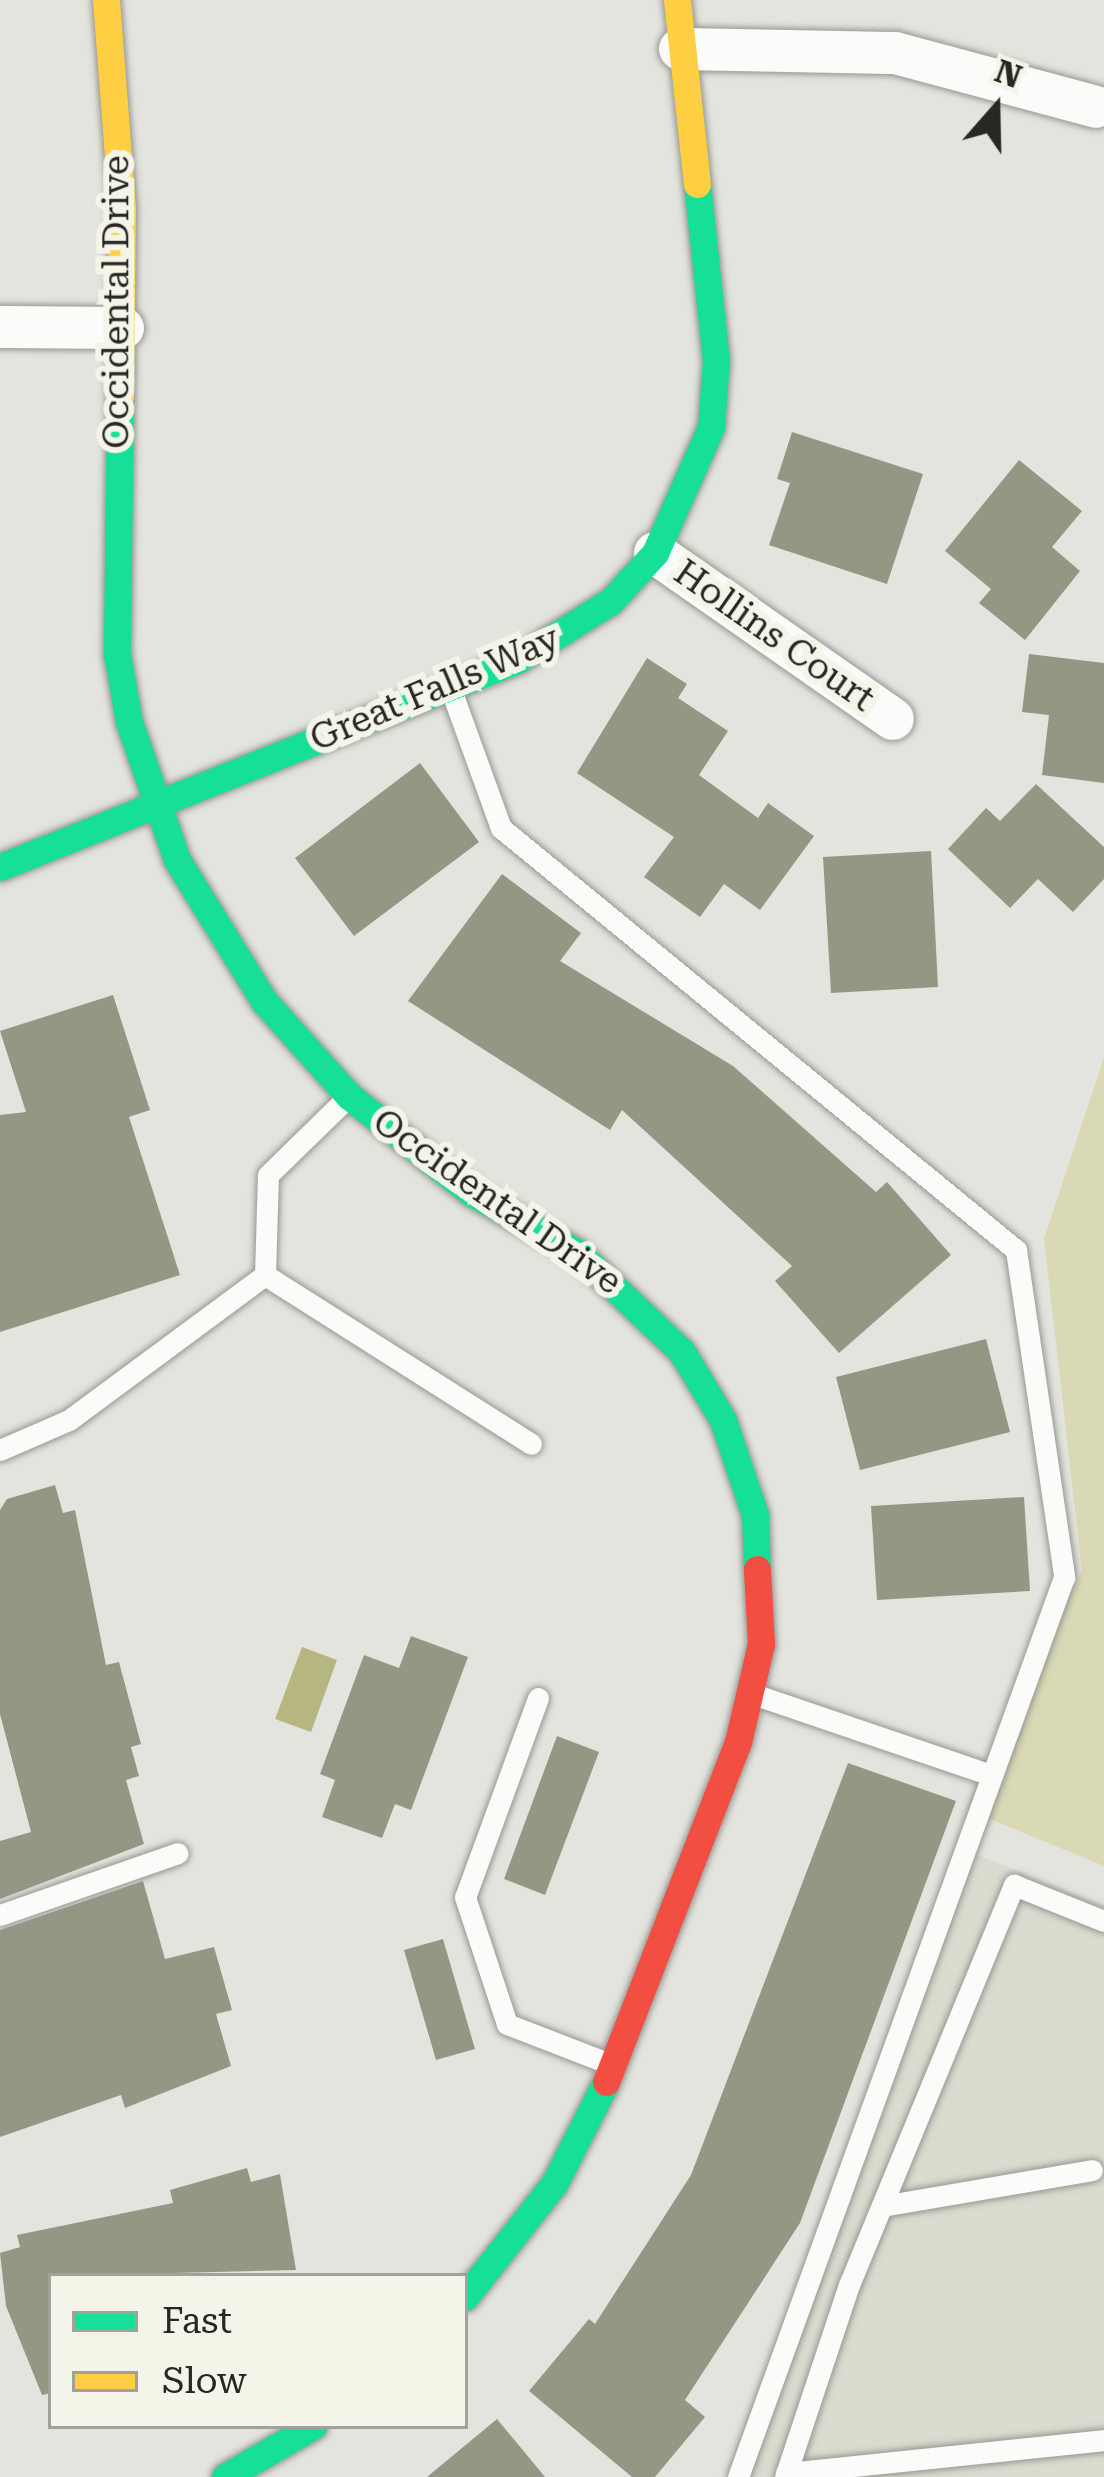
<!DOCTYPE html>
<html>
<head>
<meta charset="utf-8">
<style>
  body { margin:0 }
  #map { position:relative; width:1104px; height:2477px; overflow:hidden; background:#e4e4df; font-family:"Roboto Serif",serif }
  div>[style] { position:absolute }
  .built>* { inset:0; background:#dbdccf }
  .green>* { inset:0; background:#d9d9b6 }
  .water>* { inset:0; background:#b6b680 }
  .building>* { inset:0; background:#969685 }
  .roads { filter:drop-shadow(0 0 3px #989894) drop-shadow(0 0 3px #989894) }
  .lane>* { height:21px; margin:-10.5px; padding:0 10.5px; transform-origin:10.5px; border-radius:10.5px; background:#fbfbfa }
  .street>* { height:42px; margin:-21px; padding:0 21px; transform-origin:21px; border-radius:21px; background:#fbfbfa }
  .fast>* { height:27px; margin:-13.5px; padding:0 13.5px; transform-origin:13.5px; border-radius:13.5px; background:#16e098 }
  .slow>* { height:27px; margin:-13.5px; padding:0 13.5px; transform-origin:13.5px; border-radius:13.5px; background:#ffcf43 }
  .jam>* { height:27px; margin:-13.5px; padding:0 13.5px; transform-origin:13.5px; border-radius:13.5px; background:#f24e42 }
  span { translate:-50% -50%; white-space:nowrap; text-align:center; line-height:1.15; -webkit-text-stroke:12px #f4f4e9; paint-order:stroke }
  .street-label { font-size:36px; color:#272723 }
  .legend { position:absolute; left:48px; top:2273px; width:420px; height:156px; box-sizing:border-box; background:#f4f4e9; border:3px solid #a2a29a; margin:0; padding:15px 21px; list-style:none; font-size:36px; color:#272723 }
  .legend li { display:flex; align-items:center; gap:24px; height:60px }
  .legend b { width:60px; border:3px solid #a2a29a }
  .north { position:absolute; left:936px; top:48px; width:120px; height:120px; -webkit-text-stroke:9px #f4f4e9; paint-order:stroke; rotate:20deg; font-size:33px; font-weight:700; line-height:48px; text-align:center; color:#272723 }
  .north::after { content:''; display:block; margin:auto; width:42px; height:54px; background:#272723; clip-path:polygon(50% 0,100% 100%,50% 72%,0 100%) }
</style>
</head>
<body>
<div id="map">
  <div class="built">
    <i style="clip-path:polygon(970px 1852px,1104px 1905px,1104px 2477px,747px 2477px)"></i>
  </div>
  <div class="green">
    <i style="clip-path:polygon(1104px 1057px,1104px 1866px,966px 1809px,1082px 1570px,1044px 1239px)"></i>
  </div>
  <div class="water">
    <i style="clip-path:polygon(302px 1647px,337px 1660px,311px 1732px,275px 1719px)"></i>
  </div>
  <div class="building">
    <i style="clip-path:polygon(792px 432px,923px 474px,887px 584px,769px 545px,790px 483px,777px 479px)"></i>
    <i style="clip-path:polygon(1019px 460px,1082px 511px,1052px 547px,1080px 571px,1025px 640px,979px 603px,991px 589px,945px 551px)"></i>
    <i style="clip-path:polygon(1029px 654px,1104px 663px,1104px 783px,1042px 775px,1049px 715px,1022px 712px)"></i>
    <i style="clip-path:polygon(647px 658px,687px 684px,678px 698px,728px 731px,699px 775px,758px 818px,768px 803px,814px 836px,760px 910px,724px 884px,700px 917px,644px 877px,674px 837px,577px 773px)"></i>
    <i style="clip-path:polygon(420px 763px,479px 842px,354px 936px,295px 858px)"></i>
    <i style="clip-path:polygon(1036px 784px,1104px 847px,1104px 879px,1073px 912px,1038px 879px,1010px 908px,948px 849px,986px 808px,1000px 821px)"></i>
    <i style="clip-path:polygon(931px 851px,938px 987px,831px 993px,823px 857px)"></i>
    <i style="clip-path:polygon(502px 874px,581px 933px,560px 961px,733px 1066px,876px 1192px,887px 1182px,951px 1255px,839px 1353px,775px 1281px,792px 1266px,622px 1110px,610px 1130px,408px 1001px)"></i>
    <i style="clip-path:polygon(113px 995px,150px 1110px,129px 1117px,180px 1275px,0 1332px,0 1115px,26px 1112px,0 1031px)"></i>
    <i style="clip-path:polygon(986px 1339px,1010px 1432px,860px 1470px,836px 1377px)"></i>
    <i style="clip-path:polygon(55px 1485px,63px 1513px,75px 1510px,106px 1665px,119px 1662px,141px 1744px,131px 1747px,139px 1776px,126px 1780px,144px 1844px,0 1899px,0 1841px,31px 1832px,0 1714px,0 1510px,7px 1499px)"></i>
    <i style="clip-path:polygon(1024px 1497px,1030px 1591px,877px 1600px,871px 1506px)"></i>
    <i style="clip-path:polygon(411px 1636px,468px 1657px,411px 1810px,395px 1804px,382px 1838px,322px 1817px,335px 1780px,320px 1774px,364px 1655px,399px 1668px)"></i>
    <i style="clip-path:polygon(557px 1736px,599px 1752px,545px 1895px,504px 1879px)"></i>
    <i style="clip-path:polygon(848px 1763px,956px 1801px,800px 2223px,685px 2400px,705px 2417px,655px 2477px,632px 2477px,529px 2391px,589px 2319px,595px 2324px,691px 2175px)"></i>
    <i style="clip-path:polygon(143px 1881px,165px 1959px,214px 1947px,232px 2010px,216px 2014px,231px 2066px,125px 2108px,121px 2095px,0 2137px,0 1930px)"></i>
    <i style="clip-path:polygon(443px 1939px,475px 2049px,436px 2060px,404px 1950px)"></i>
    <i style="clip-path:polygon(247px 2168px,251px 2182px,280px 2174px,296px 2270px,51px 2276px,51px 2393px,42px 2395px,6px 2306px,0 2253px,20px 2247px,17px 2235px,173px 2203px,170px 2190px)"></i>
    <i style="clip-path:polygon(497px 2419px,545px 2477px,427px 2477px)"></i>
  </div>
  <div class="roads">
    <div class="lane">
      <i style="left:451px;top:690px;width:147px;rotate:70.1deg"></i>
      <i style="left:501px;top:828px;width:666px;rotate:39.33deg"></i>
      <i style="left:1016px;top:1250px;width:331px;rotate:81.6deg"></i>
      <i style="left:1064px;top:1577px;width:957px;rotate:109.91deg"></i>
      <i style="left:265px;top:1275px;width:315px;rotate:32.4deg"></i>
      <i style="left:0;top:1450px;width:75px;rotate:-23.5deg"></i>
      <i style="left:69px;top:1420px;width:244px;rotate:-36.5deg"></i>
      <i style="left:265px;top:1275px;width:100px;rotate:-88.3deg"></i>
      <i style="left:268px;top:1175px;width:109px;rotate:-44.3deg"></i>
      <i style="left:753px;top:1694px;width:251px;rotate:18.8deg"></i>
      <i style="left:538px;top:1698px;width:212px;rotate:110.1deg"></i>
      <i style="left:465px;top:1897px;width:134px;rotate:71.7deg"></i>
      <i style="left:507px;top:2024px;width:110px;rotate:21.2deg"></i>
      <i style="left:0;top:1915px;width:188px;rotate:-19.2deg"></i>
      <i style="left:882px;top:2206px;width:213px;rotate:-9.7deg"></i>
      <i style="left:786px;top:2473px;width:320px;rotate:-5.9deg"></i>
      <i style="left:785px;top:2477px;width:202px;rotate:-71.6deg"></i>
      <i style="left:849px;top:2285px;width:433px;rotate:-67.6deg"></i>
      <i style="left:1014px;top:1885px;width:97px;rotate:21.8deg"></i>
    </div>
    <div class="street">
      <i style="left:680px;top:49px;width:215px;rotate:1.1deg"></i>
      <i style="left:895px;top:53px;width:208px;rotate:15deg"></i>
      <i style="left:0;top:327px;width:123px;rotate:0.5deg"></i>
      <i style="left:655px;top:553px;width:290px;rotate:34.9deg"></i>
    </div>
    <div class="fast">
      <i style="left:120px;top:397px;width:257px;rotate:90.7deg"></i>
      <i style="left:117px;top:654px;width:69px;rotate:80deg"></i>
      <i style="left:129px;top:722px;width:146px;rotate:70.8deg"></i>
      <i style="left:177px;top:860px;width:166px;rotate:58.3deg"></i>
      <i style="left:264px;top:1001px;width:127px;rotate:48.2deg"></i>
      <i style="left:349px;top:1096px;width:157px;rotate:38.3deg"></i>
      <i style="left:472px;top:1193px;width:122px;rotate:29.5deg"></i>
      <i style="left:578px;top:1253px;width:144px;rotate:43.6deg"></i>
      <i style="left:682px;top:1352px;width:79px;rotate:58.9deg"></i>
      <i style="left:723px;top:1420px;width:100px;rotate:71.4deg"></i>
      <i style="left:755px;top:1515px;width:54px;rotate:87.9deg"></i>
      <i style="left:0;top:867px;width:557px;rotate:-21.82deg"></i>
      <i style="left:517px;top:660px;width:111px;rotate:-32.1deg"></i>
      <i style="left:611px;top:601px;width:65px;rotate:-47.5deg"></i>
      <i style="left:655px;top:553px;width:138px;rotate:-66deg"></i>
      <i style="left:711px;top:427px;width:66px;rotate:-85.7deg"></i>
      <i style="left:716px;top:361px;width:178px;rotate:-96.1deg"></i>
      <i style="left:465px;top:2297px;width:144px;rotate:-51.8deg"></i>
      <i style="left:554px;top:2184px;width:114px;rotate:-63deg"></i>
      <i style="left:225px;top:2477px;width:102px;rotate:-30.1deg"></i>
    </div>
    <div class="slow">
      <i style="left:106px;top:0;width:209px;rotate:85.6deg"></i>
      <i style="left:122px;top:208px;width:189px;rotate:90.6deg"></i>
      <i style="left:677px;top:0;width:185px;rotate:83.8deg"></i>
    </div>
    <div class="jam">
      <i style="left:606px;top:2082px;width:365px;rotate:-68.8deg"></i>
      <i style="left:738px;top:1742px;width:101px;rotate:-76.8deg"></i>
      <i style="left:761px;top:1644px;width:75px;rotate:-93.1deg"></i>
    </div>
  </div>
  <div class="street-label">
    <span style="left:117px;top:302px;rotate:-90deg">Occidental Drive</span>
    <span style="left:774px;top:636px;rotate:35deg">Hollins Court</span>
    <span style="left:435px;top:689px;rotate:-23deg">Great Falls Way</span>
    <span style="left:497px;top:1202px;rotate:35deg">Occidental Drive</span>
  </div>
  <ul class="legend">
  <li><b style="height:15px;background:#16e098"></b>Fast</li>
  <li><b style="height:15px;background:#ffcf43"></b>Slow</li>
  </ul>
  <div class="north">N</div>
</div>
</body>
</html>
